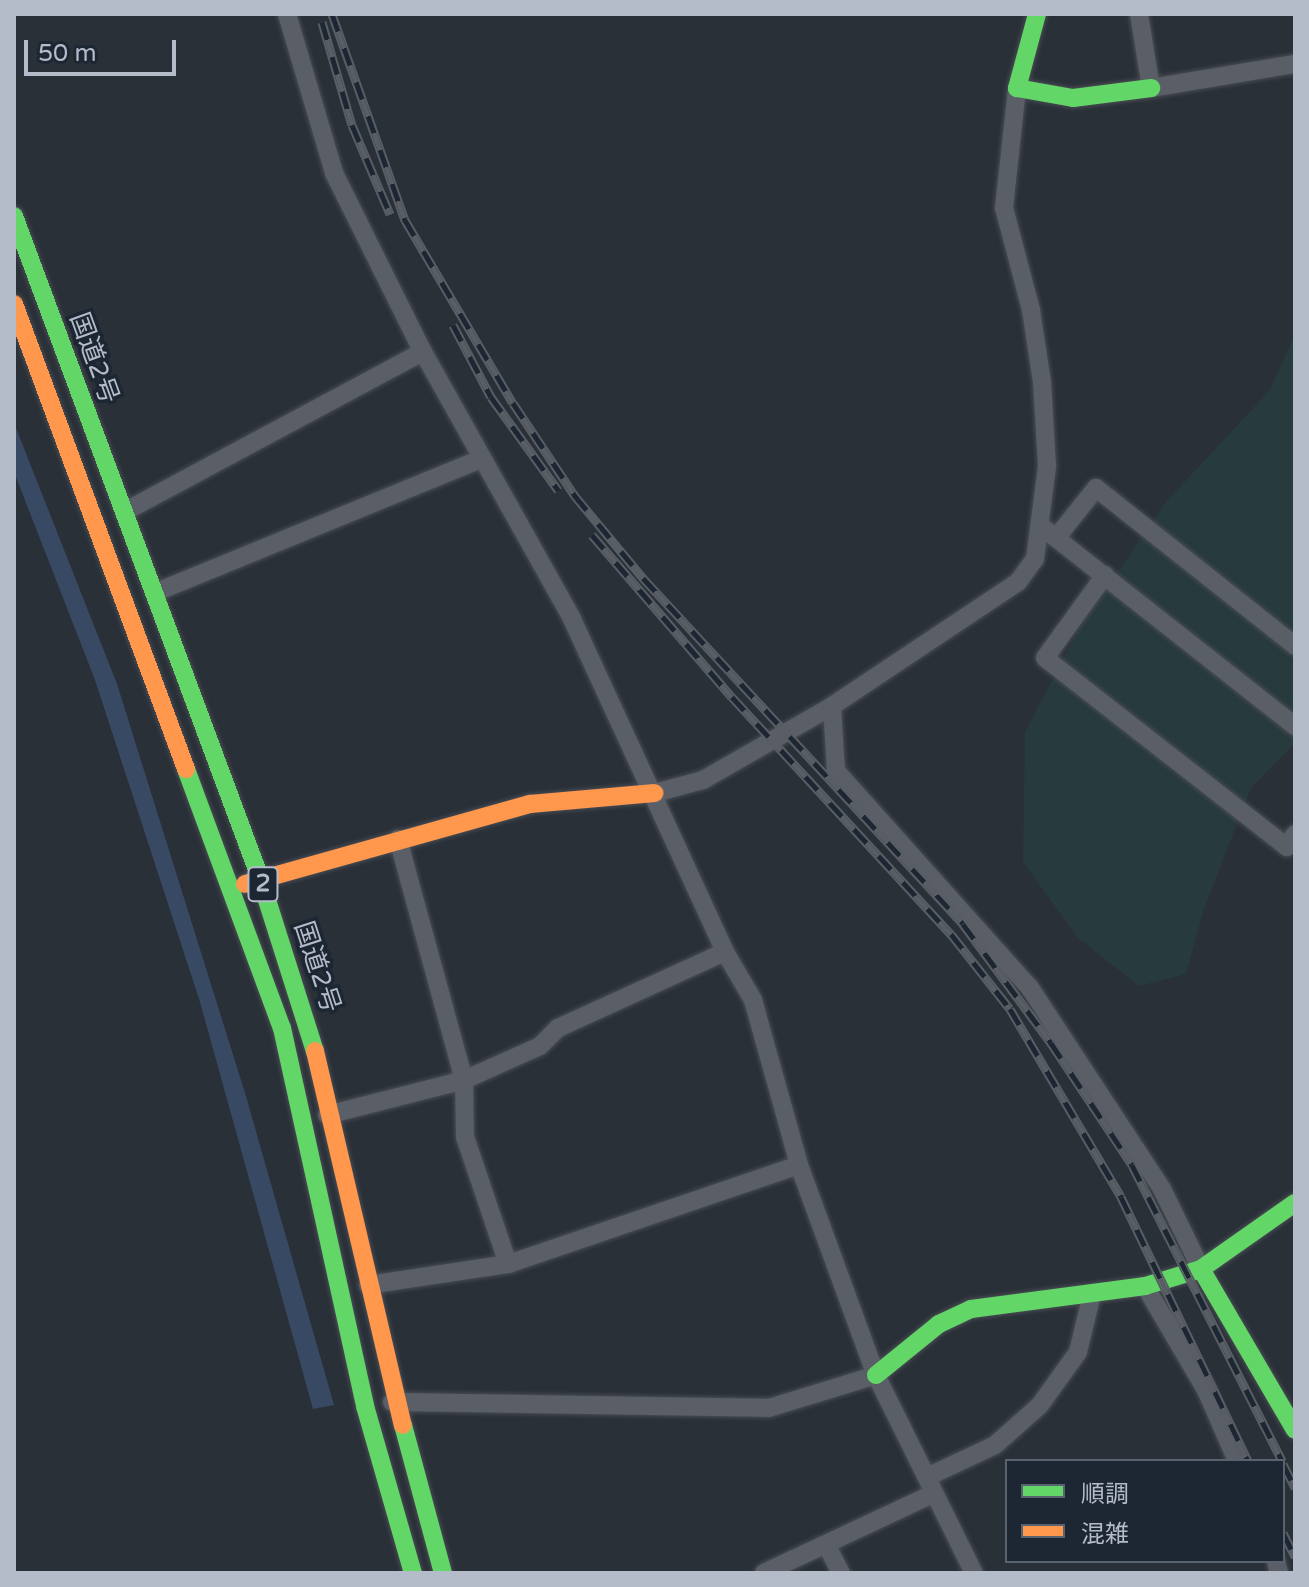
<!DOCTYPE html>
<html>
<head>
<meta charset="utf-8">
<style>
  body { margin:0 }
  #map { position:relative; width:1309px; height:1587px; overflow:hidden; background:#2a3038; font-family:"Varela Round","Noto Sans JP",sans-serif }
  div>[style] { position:absolute }
  .green>* { inset:0; background:#273a3e }
  .water>* { inset:0; background:#384963 }
  .roads { filter:drop-shadow(0 0 2px #484c53) drop-shadow(0 0 2px #484c53) }
  .street>* { height:18px; margin:-9px; padding:0 9px; transform-origin:9px; border-radius:9px; background:#5a5e66 }
  .fast>* { height:18px; margin:-9px; padding:0 9px; transform-origin:9px; border-radius:9px; background:#63d668 }
  .slow>* { height:18px; margin:-9px; padding:0 9px; transform-origin:9px; border-radius:9px; background:#ff974d }
  .rail>* { height:9px; margin-top:-4.5px; transform-origin:0; background:repeating-linear-gradient(90deg,#1d2633 0 18px,#595d64 0 36px); box-sizing:border-box; border-block:2px solid #595d64 }
  span { translate:-50% -50%; white-space:nowrap; text-align:center; line-height:1.15; -webkit-text-stroke:7px #1d2633; paint-order:stroke }
  .shield-label span { padding:2px 6px; background:#1d2633; border:2px solid; border-radius:6px; -webkit-text-stroke-width:0 }
  .shield-label { font-size:24px; color:#b4bcc9; font-weight:700 }
  .street-label { font-size:26px; color:#b4bcc9 }
  .frame { position:absolute; inset:0; border:16px solid #b4bcc9; pointer-events:none }
  .legend { position:absolute; left:1005px; top:1459px; width:280px; height:104px; box-sizing:border-box; background:#1d2633; border:2px solid #59626f; margin:0; padding:10px 14px; list-style:none; font-size:24px; color:#b4bcc9 }
  .legend li { display:flex; align-items:center; gap:16px; height:40px }
  .legend b { width:40px; border:2px solid #59626f }
  .scale { position:absolute; left:24px; top:40px; width:152px; height:36px; box-sizing:border-box; border:4px solid #b4bcc9; border-top:0; padding-left:10px; font-size:24px; line-height:28px; white-space:nowrap; color:#b4bcc9; -webkit-text-stroke:6px #1d2633; paint-order:stroke }
</style>
</head>
<body>
<div id="map">
  <div class="green">
    <i style="clip-path:polygon(1295px 334px,1295px 743px,1251px 788px,1204px 909px,1186px 974px,1139px 986px,1078px 938px,1023px 862px,1025px 732px,1080px 627px,1166px 502px,1270px 390px)"></i>
  </div>
  <div class="water">
    <i style="clip-path:polygon(14px 423px,117px 684px,245px 1093px,334px 1405px,313px 1409px,200px 1002px,95px 680px,14px 472px)"></i>
  </div>
  <div class="roads">
    <div class="street">
      <i style="left:287px;top:14px;width:166px;rotate:73.5deg"></i>
      <i style="left:334px;top:173px;width:200px;rotate:63.6deg"></i>
      <i style="left:423px;top:352px;width:306px;rotate:60.8deg"></i>
      <i style="left:572px;top:619px;width:366px;rotate:65.3deg"></i>
      <i style="left:725px;top:952px;width:56px;rotate:59.7deg"></i>
      <i style="left:753px;top:1000px;width:171px;rotate:74.4deg"></i>
      <i style="left:799px;top:1165px;width:224px;rotate:69.9deg"></i>
      <i style="left:876px;top:1375px;width:221px;rotate:63.7deg"></i>
      <i style="left:1139px;top:14px;width:75px;rotate:80.8deg"></i>
      <i style="left:1151px;top:88px;width:146px;rotate:-9.5deg"></i>
      <i style="left:124px;top:512px;width:339px;rotate:-28.2deg"></i>
      <i style="left:1042px;top:527px;width:322px;rotate:38.2deg"></i>
      <i style="left:1056px;top:538px;width:64px;rotate:-51.3deg"></i>
      <i style="left:1096px;top:488px;width:254px;rotate:38.4deg"></i>
      <i style="left:1105px;top:575px;width:102px;rotate:125.9deg"></i>
      <i style="left:1045px;top:658px;width:307px;rotate:38deg"></i>
      <i style="left:1287px;top:847px;width:15px;rotate:-58deg"></i>
      <i style="left:154px;top:593px;width:353px;rotate:-22.3deg"></i>
      <i style="left:832px;top:706px;width:65px;rotate:86.5deg"></i>
      <i style="left:836px;top:771px;width:291px;rotate:48.2deg"></i>
      <i style="left:1030px;top:988px;width:240px;rotate:56.7deg"></i>
      <i style="left:1162px;top:1189px;width:89px;rotate:64deg"></i>
      <i style="left:655px;top:793px;width:50px;rotate:-15.2deg"></i>
      <i style="left:703px;top:780px;width:149px;rotate:-29.8deg"></i>
      <i style="left:832px;top:706px;width:224px;rotate:-33.7deg"></i>
      <i style="left:1018px;top:582px;width:29px;rotate:-54deg"></i>
      <i style="left:1035px;top:559px;width:94px;rotate:-82.6deg"></i>
      <i style="left:1047px;top:466px;width:84px;rotate:-93.4deg"></i>
      <i style="left:1042px;top:382px;width:73px;rotate:-98.7deg"></i>
      <i style="left:1031px;top:310px;width:106px;rotate:-104.8deg"></i>
      <i style="left:1004px;top:208px;width:121px;rotate:-83.8deg"></i>
      <i style="left:398px;top:839px;width:250px;rotate:74.7deg"></i>
      <i style="left:464px;top:1080px;width:57px;rotate:89deg"></i>
      <i style="left:465px;top:1137px;width:134px;rotate:71.3deg"></i>
      <i style="left:327px;top:1115px;width:141px;rotate:-14.3deg"></i>
      <i style="left:464px;top:1080px;width:83px;rotate:-24.1deg"></i>
      <i style="left:540px;top:1046px;width:25px;rotate:-45deg"></i>
      <i style="left:558px;top:1028px;width:183px;rotate:-24.5deg"></i>
      <i style="left:368px;top:1285px;width:142px;rotate:-8.5deg"></i>
      <i style="left:508px;top:1264px;width:307px;rotate:-18.8deg"></i>
      <i style="left:1145px;top:1286px;width:121px;rotate:59.6deg"></i>
      <i style="left:1206px;top:1390px;width:77px;rotate:66.4deg"></i>
      <i style="left:392px;top:1402px;width:377px;rotate:0.9deg"></i>
      <i style="left:769px;top:1408px;width:112px;rotate:-17.1deg"></i>
      <i style="left:927px;top:1477px;width:75px;rotate:-25.2deg"></i>
      <i style="left:995px;top:1445px;width:60px;rotate:-41.6deg"></i>
      <i style="left:1040px;top:1405px;width:65px;rotate:-54.4deg"></i>
      <i style="left:1078px;top:1352px;width:60px;rotate:-76.4deg"></i>
      <i style="left:826px;top:1544px;width:33px;rotate:63deg"></i>
      <i style="left:1276px;top:1561px;width:12px;rotate:76deg"></i>
      <i style="left:764px;top:1573px;width:187px;rotate:-25.1deg"></i>
    </div>
    <div class="fast">
      <i style="left:1037px;top:14px;width:77px;rotate:105.1deg"></i>
      <i style="left:1017px;top:88px;width:57px;rotate:10.1deg"></i>
      <i style="left:1073px;top:98px;width:79px;rotate:-7.3deg"></i>
      <i style="left:14px;top:216px;width:706px;rotate:69.61deg"></i>
      <i style="left:260px;top:878px;width:182px;rotate:72.4deg"></i>
      <i style="left:186px;top:769px;width:276px;rotate:69.7deg"></i>
      <i style="left:282px;top:1028px;width:387px;rotate:77.6deg"></i>
      <i style="left:365px;top:1406px;width:174px;rotate:74deg"></i>
      <i style="left:1201px;top:1269px;width:186px;rotate:59.7deg"></i>
      <i style="left:876px;top:1375px;width:81px;rotate:-39deg"></i>
      <i style="left:939px;top:1324px;width:35px;rotate:-25deg"></i>
      <i style="left:971px;top:1309px;width:176px;rotate:-7.5deg"></i>
      <i style="left:1145px;top:1286px;width:59px;rotate:-16.9deg"></i>
      <i style="left:1201px;top:1269px;width:115px;rotate:-35.1deg"></i>
      <i style="left:403px;top:1425px;width:153px;rotate:74.9deg"></i>
    </div>
    <div class="slow">
      <i style="left:14px;top:304px;width:496px;rotate:69.7deg"></i>
      <i style="left:245px;top:884px;width:296px;rotate:-15.7deg"></i>
      <i style="left:530px;top:804px;width:125px;rotate:-5deg"></i>
      <i style="left:315px;top:1051px;width:384px;rotate:76.8deg"></i>
    </div>
  </div>
  <div class="rail">
    <i style="left:332px;top:14px;width:219px;rotate:70.5deg"></i>
    <i style="left:405px;top:220px;width:212px;rotate:59.5deg"></i>
    <i style="left:513px;top:403px;width:112px;rotate:56.3deg"></i>
    <i style="left:575px;top:496px;width:107px;rotate:50.3deg"></i>
    <i style="left:643px;top:578px;width:471px;rotate:47.2deg"></i>
    <i style="left:963px;top:924px;width:148px;rotate:53.5deg"></i>
    <i style="left:1051px;top:1043px;width:146px;rotate:56.4deg"></i>
    <i style="left:1132px;top:1165px;width:332px;rotate:63.1deg"></i>
    <i style="left:322px;top:22px;width:107px;rotate:73.8deg"></i>
    <i style="left:352px;top:125px;width:97px;rotate:66.9deg"></i>
    <i style="left:453px;top:325px;width:81px;rotate:62.2deg"></i>
    <i style="left:491px;top:397px;width:115px;rotate:54.2deg"></i>
    <i style="left:592px;top:535px;width:214px;rotate:49.2deg"></i>
    <i style="left:732px;top:697px;width:323px;rotate:47.3deg"></i>
    <i style="left:951px;top:934px;width:95px;rotate:51.8deg"></i>
    <i style="left:1010px;top:1009px;width:218px;rotate:59.4deg"></i>
    <i style="left:1121px;top:1197px;width:293px;rotate:64.3deg"></i>
    <i style="left:1283px;top:1464px;width:27px;rotate:63deg"></i>
    <i style="left:1283px;top:1533px;width:27px;rotate:63deg"></i>
  </div>
  <div class="shield-label">
    <span style="left:263px;top:884px">2</span>
  </div>
  <div class="street-label">
    <span style="left:94px;top:358px;rotate:70deg">国道2号</span>
    <span style="left:317px;top:967px;rotate:72deg">国道2号</span>
  </div>
  <div class="frame"></div>
  <ul class="legend">
  <li><b style="height:10px;background:#63d668"></b>順調</li>
  <li><b style="height:10px;background:#ff974d"></b>混雑</li>
  </ul>
  <div class="scale">50 m</div>
</div>
</body>
</html>
